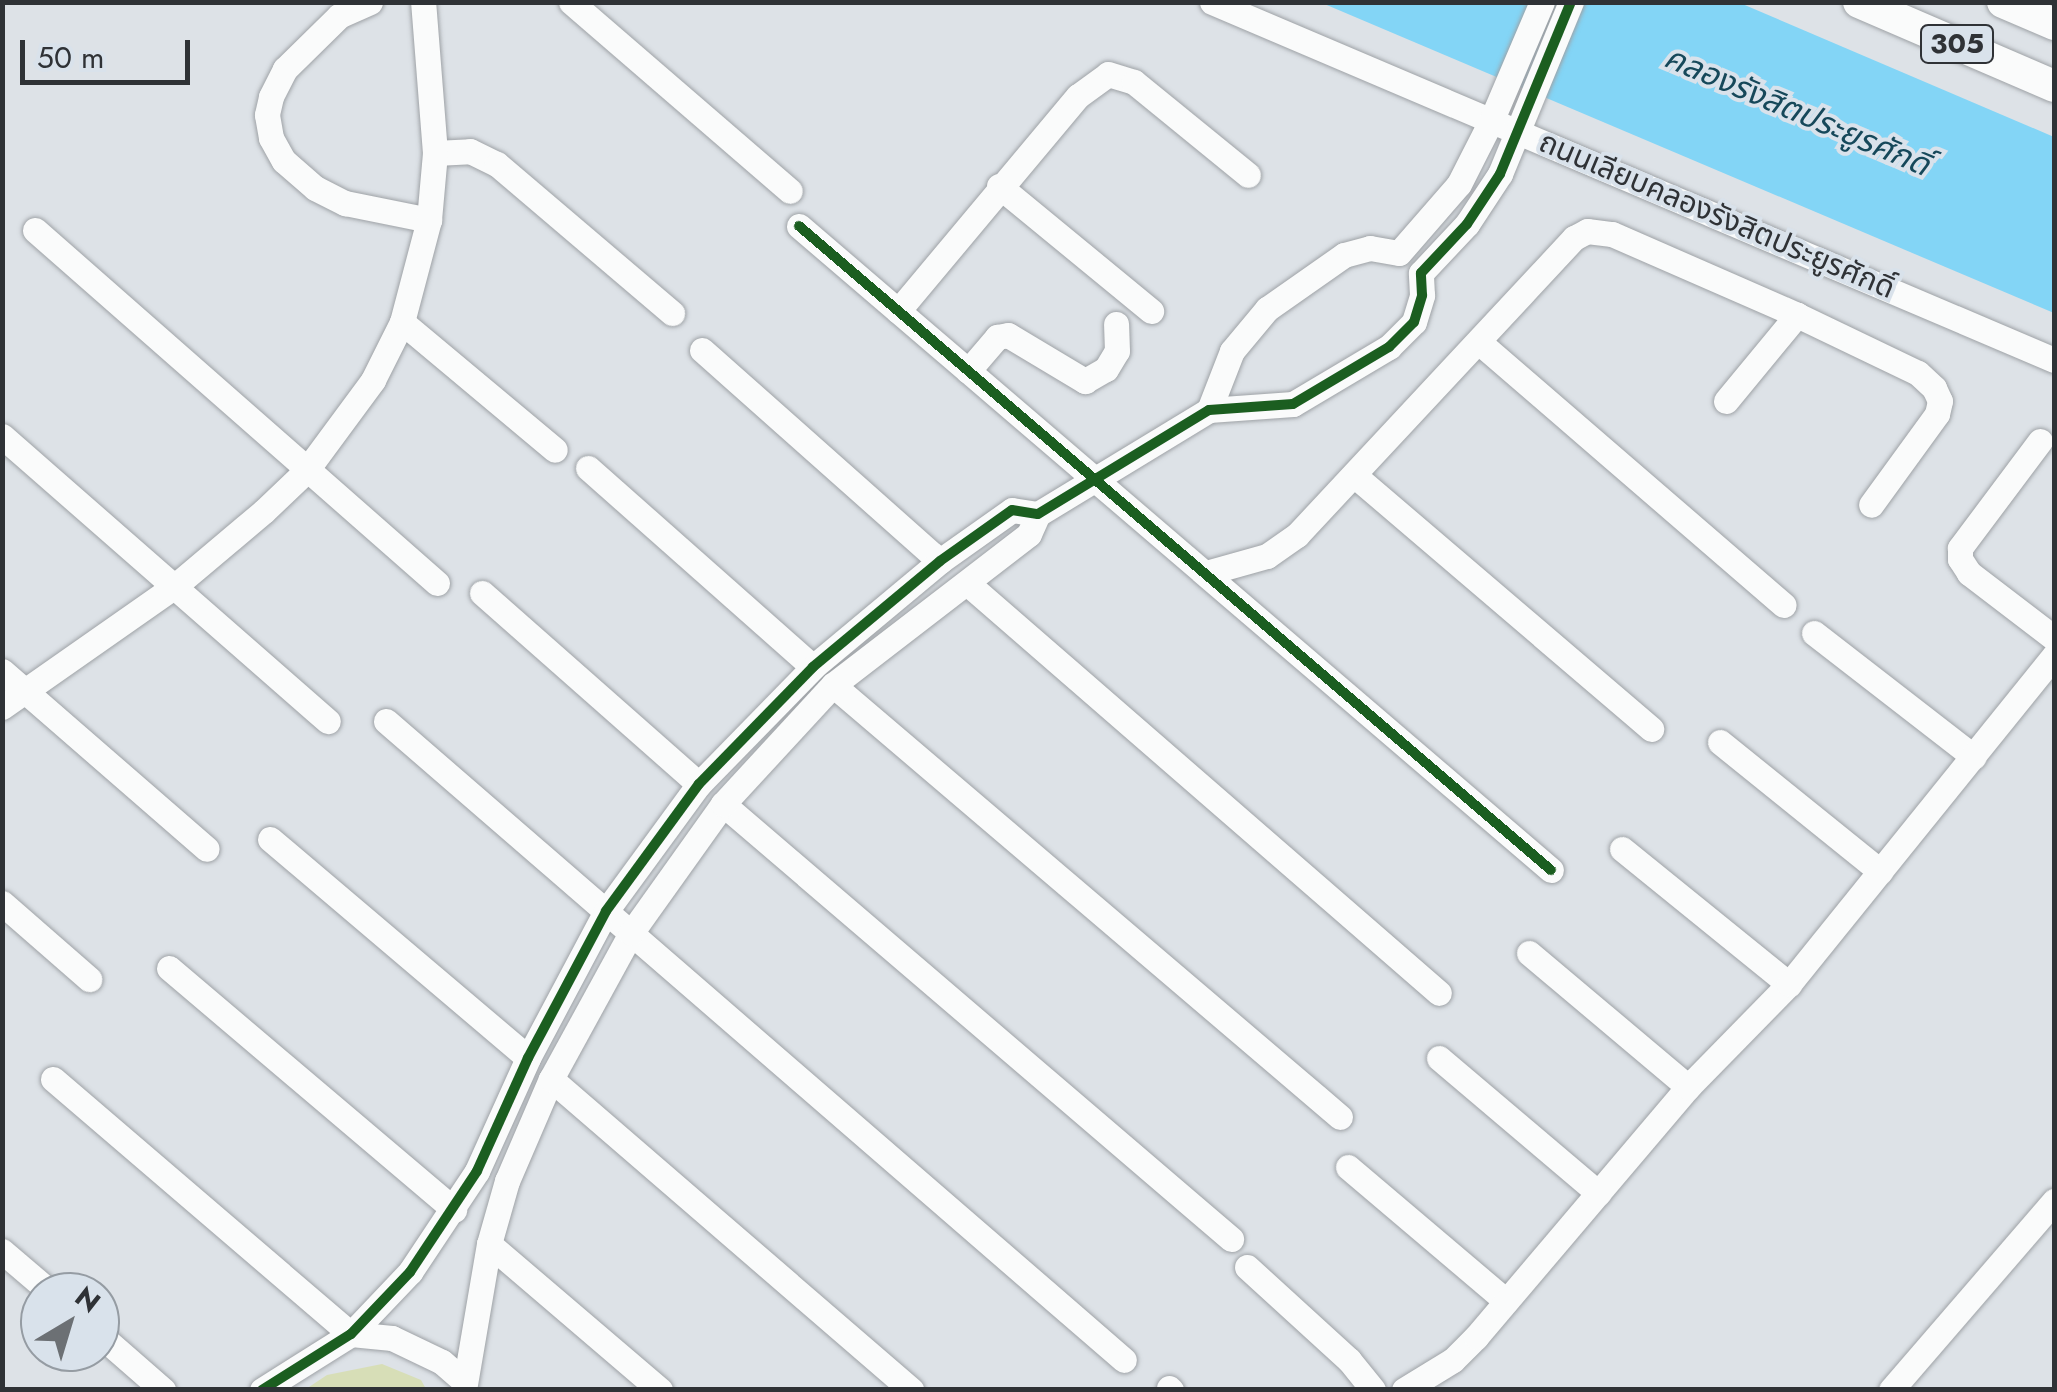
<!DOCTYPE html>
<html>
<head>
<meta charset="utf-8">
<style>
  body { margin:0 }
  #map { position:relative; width:2057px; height:1392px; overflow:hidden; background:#dde2e7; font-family:Jost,"Noto Sans Thai",sans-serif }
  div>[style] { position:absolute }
  .green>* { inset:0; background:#d7deb7 }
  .water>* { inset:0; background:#83d5f6 }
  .roads { filter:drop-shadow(0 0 2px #9ea2a6) drop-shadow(0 0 2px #9ea2a6) }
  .minor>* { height:25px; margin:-12.5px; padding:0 12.5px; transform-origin:12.5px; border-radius:12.5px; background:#fafbfb }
  .major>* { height:32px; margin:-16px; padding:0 16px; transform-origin:16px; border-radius:16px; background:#fafbfb }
  .cycleway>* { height:10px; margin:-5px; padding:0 5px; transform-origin:5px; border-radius:5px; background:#1b5e20 }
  span { translate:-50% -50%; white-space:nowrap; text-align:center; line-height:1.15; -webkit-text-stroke:8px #d9e2eb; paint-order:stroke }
  .shield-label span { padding:2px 8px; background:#d9e2eb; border:2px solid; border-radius:8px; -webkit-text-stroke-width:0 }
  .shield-label { font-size:28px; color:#2f3236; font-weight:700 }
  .street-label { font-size:30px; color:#2f3236 }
  .water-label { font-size:32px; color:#16485a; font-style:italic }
  .frame { position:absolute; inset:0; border:5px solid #2f3236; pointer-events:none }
  .north { position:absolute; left:20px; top:1272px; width:100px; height:100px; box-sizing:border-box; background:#d9e2eb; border:2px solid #959ca3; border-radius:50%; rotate:38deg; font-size:28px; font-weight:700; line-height:40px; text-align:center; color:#2f3236 }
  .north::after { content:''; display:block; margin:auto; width:35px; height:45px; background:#6c7074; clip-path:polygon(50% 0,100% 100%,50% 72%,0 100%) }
  .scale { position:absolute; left:20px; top:40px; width:170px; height:45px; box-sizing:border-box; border:5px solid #2f3236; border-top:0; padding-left:12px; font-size:30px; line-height:35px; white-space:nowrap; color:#2f3236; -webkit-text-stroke:8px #d9e2eb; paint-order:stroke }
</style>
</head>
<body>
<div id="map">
  <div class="green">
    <i style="clip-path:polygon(382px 1364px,421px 1380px,426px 1389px,306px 1389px,327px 1375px)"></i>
  </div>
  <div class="water">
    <i style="clip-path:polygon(1322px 3px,1740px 3px,2054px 137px,2054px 313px)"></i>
  </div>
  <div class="roads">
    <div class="minor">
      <i style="left:370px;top:2px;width:34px;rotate:156deg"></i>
      <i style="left:339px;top:16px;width:76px;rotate:135.5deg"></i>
      <i style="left:285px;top:69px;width:31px;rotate:117deg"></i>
      <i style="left:271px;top:97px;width:18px;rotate:103deg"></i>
      <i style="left:267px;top:115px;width:23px;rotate:80deg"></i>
      <i style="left:271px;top:138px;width:26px;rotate:61deg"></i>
      <i style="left:284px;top:161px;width:41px;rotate:41.1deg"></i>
      <i style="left:315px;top:188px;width:34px;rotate:27deg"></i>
      <i style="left:345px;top:203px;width:86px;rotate:11.4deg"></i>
      <i style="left:571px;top:2px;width:289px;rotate:40.8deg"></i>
      <i style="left:1212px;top:2px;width:915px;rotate:23.03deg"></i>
      <i style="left:435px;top:153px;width:35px;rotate:-3deg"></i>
      <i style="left:470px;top:151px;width:30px;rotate:26deg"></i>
      <i style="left:497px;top:164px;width:230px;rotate:40.4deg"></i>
      <i style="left:999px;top:186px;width:197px;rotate:39.4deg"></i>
      <i style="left:799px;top:226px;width:990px;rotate:40.58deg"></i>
      <i style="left:35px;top:230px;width:535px;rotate:41.29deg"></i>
      <i style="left:898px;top:311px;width:280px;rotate:-50.1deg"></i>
      <i style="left:1078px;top:96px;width:37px;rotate:-36deg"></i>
      <i style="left:1108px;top:74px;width:27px;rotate:17deg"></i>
      <i style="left:1134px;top:82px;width:147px;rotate:39.2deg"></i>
      <i style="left:402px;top:322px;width:199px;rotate:39.9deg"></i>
      <i style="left:1480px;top:343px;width:401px;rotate:40.8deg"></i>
      <i style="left:702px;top:350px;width:318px;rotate:41.6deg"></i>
      <i style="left:968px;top:371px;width:45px;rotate:-49.5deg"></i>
      <i style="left:997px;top:337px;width:11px;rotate:-10deg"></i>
      <i style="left:1008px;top:335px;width:90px;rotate:30.9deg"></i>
      <i style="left:1085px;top:381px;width:24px;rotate:-30deg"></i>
      <i style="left:1106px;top:369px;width:21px;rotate:-59deg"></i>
      <i style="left:1117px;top:351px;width:27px;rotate:-92deg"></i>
      <i style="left:1726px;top:401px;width:112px;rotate:-50.5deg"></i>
      <i style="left:1209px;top:410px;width:63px;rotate:-68.7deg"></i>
      <i style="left:1232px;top:351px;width:55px;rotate:-50.2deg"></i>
      <i style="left:1267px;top:309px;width:94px;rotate:-35deg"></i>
      <i style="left:1344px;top:255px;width:27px;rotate:-15deg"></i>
      <i style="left:1370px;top:248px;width:29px;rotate:10deg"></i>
      <i style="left:1399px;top:253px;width:91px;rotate:-49deg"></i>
      <i style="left:1459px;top:184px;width:73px;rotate:-63.1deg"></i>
      <i style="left:1492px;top:119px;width:127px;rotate:-66.9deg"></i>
      <i style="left:2px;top:436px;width:433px;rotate:41.2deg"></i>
      <i style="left:2040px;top:441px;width:134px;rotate:126.8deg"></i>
      <i style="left:1960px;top:548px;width:11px;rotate:90deg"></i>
      <i style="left:1960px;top:559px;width:17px;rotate:57deg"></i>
      <i style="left:1969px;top:573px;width:107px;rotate:37.4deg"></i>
      <i style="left:588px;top:468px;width:300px;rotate:41.5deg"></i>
      <i style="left:1354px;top:475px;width:391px;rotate:40.5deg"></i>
      <i style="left:1206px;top:573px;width:63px;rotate:-15.6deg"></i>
      <i style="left:1267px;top:556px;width:37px;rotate:-35deg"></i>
      <i style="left:1297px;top:535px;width:406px;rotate:-47deg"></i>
      <i style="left:1574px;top:238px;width:15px;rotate:-28deg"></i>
      <i style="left:1587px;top:231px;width:25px;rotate:7deg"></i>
      <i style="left:1612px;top:234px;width:202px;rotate:23.6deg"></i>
      <i style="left:1797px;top:315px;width:134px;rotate:25.6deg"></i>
      <i style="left:1918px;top:373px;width:22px;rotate:43deg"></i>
      <i style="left:1934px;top:388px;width:14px;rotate:65deg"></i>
      <i style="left:1940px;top:401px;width:13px;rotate:103deg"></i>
      <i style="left:1937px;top:414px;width:112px;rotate:126deg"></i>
      <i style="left:967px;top:583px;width:625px;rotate:40.98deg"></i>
      <i style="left:482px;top:593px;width:289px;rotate:41.4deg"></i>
      <i style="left:1814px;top:633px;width:202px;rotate:37.8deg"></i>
      <i style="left:2px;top:671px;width:271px;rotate:41deg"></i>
      <i style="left:833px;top:685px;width:666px;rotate:40.43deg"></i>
      <i style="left:2px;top:707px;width:211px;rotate:-35deg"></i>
      <i style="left:175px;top:586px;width:116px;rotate:-40.1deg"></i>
      <i style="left:264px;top:511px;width:58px;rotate:-43.6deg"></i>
      <i style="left:306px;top:471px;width:113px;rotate:-53.6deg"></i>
      <i style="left:373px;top:380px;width:65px;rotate:-63.4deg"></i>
      <i style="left:402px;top:322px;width:106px;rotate:-75.2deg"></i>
      <i style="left:429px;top:220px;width:67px;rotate:-84.9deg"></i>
      <i style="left:435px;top:153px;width:151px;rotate:-94.5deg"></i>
      <i style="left:386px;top:721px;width:976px;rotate:40.89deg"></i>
      <i style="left:1720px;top:742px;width:206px;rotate:38.9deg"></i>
      <i style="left:723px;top:804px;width:669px;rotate:40.57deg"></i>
      <i style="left:270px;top:839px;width:338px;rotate:40.3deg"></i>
      <i style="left:1622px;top:849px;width:215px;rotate:39deg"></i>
      <i style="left:2px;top:903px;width:116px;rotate:41.1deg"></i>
      <i style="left:1529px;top:953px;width:208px;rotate:40.1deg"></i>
      <i style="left:169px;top:968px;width:374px;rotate:40.3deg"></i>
      <i style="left:1439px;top:1058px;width:209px;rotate:40.3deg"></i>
      <i style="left:53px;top:1079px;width:392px;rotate:40.6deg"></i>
      <i style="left:351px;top:1334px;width:41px;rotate:5.6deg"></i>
      <i style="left:392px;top:1338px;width:55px;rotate:25.6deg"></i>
      <i style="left:442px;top:1362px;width:29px;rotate:41deg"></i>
      <i style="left:551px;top:1079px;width:476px;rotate:40.8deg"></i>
      <i style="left:1348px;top:1167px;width:207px;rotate:40.3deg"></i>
      <i style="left:489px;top:1244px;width:225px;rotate:40.5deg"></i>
      <i style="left:2px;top:1251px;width:63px;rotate:40.5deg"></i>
      <i style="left:1247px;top:1267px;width:138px;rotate:42.4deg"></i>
      <i style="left:1349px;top:1360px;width:38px;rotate:51deg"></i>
      <i style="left:100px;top:1335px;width:84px;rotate:41.1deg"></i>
      <i style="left:1169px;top:1388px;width:3px;rotate:45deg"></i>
      <i style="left:262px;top:1390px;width:105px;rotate:-32.2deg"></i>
      <i style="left:351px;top:1334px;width:86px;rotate:-46.4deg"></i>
      <i style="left:410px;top:1272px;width:121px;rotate:-56.4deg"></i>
      <i style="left:477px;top:1171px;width:124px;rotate:-65.7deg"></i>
      <i style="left:528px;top:1058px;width:166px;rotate:-62deg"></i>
      <i style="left:606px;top:911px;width:157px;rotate:-53.8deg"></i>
      <i style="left:699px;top:784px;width:163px;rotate:-45.7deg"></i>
      <i style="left:813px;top:667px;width:165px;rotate:-39.8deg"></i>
      <i style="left:940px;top:561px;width:88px;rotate:-35.3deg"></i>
      <i style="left:1012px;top:510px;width:26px;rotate:9deg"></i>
      <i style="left:1038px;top:514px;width:200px;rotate:-31.3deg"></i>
      <i style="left:1209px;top:410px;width:84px;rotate:-4.1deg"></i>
      <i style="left:1293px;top:404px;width:112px;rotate:-30.7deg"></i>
      <i style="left:1389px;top:347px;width:35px;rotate:-45deg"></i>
      <i style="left:1414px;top:322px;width:28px;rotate:-73deg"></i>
      <i style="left:1422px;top:295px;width:22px;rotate:-93deg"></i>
      <i style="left:1421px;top:273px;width:67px;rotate:-46.8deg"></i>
      <i style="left:1467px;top:224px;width:60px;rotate:-56.6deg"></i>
      <i style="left:1500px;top:174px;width:186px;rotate:-67.6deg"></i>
      <i style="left:464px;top:1390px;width:148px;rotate:-80.3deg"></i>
      <i style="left:489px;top:1244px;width:66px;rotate:-74.1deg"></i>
      <i style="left:507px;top:1181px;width:111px;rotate:-66.7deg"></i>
      <i style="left:551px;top:1079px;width:166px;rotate:-61.3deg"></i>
      <i style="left:631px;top:933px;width:158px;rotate:-54.5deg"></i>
      <i style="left:723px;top:804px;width:162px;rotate:-47.3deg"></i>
      <i style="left:833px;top:685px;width:247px;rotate:-37.6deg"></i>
      <i style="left:1029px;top:534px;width:22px;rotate:-66deg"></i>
      <i style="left:1404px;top:1390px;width:57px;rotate:-31.5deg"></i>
      <i style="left:1453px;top:1360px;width:33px;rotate:-45deg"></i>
      <i style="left:1476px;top:1337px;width:328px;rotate:-49.7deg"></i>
      <i style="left:1688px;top:1087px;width:144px;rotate:-45.6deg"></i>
      <i style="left:1789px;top:984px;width:422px;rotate:-51.1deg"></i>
      <i style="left:1891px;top:1390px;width:250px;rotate:-49.2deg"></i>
    </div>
    <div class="major">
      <i style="left:1859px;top:2px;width:212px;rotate:23.3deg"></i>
      <i style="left:2003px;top:2px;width:56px;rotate:23.3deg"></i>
    </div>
  </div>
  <div class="cycleway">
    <i style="left:799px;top:226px;width:990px;rotate:40.58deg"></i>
    <i style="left:262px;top:1390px;width:105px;rotate:-32.2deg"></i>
    <i style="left:351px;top:1334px;width:86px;rotate:-46.4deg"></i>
    <i style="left:410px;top:1272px;width:121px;rotate:-56.4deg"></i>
    <i style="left:477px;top:1171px;width:124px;rotate:-65.7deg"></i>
    <i style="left:528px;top:1058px;width:166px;rotate:-62deg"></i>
    <i style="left:606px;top:911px;width:157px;rotate:-53.8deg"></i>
    <i style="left:699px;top:784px;width:163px;rotate:-45.7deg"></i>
    <i style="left:813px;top:667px;width:165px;rotate:-39.8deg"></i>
    <i style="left:940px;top:561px;width:88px;rotate:-35.3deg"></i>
    <i style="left:1012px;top:510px;width:26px;rotate:9deg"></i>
    <i style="left:1038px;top:514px;width:200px;rotate:-31.3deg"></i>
    <i style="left:1209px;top:410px;width:84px;rotate:-4.1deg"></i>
    <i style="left:1293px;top:404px;width:112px;rotate:-30.7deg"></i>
    <i style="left:1389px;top:347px;width:35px;rotate:-45deg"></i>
    <i style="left:1414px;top:322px;width:28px;rotate:-73deg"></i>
    <i style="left:1422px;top:295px;width:22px;rotate:-93deg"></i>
    <i style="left:1421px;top:273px;width:67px;rotate:-46.8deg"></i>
    <i style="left:1467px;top:224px;width:60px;rotate:-56.6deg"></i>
    <i style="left:1500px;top:174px;width:186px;rotate:-67.6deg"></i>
  </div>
  <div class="shield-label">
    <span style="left:1957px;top:44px">305</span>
  </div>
  <div class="street-label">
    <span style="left:1717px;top:215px;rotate:23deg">ถนนเลียบคลองรังสิตประยูรศักดิ์</span>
  </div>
  <div class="water-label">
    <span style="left:1797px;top:111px;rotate:23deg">คลองรังสิตประยูรศักดิ์</span>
  </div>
  <div class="frame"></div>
  <div class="north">N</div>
  <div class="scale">50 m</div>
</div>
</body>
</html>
